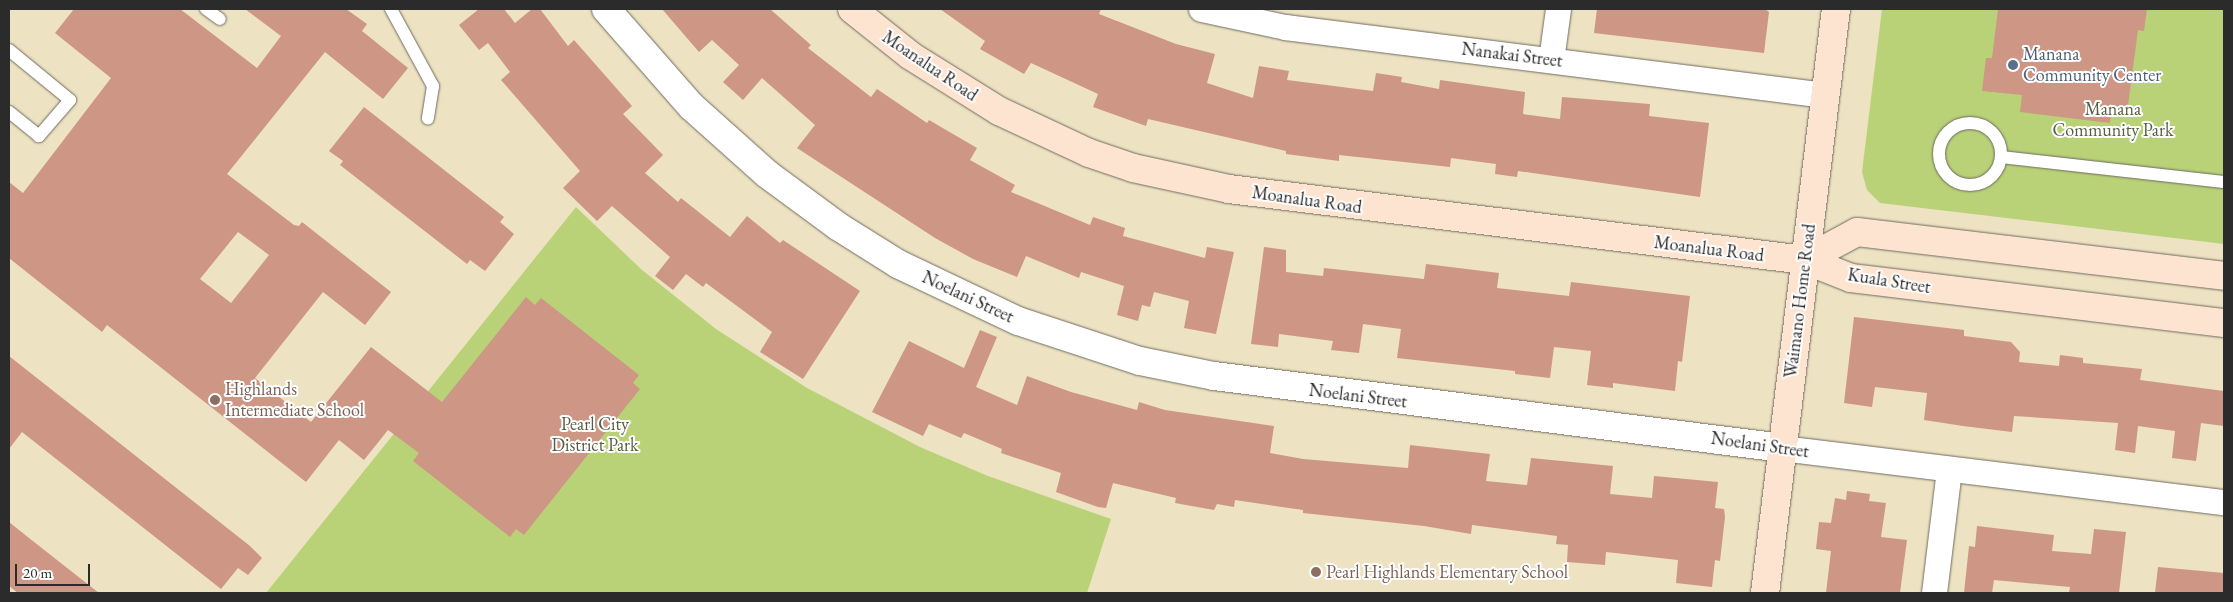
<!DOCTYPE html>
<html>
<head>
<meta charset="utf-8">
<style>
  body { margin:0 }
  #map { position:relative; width:2233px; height:602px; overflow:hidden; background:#ede2c2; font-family:"EB Garamond",serif }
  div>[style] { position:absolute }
  .green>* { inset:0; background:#b9d277 }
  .building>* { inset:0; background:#ce9685 }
  .roads { filter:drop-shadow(0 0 1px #6f6b60) drop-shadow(0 0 1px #6f6b60) }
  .service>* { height:12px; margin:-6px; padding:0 6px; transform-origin:6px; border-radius:6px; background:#fff }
  .service>.ring { margin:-6px; padding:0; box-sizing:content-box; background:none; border:12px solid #fff; border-radius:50% }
  .minor>* { height:25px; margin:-12.5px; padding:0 12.5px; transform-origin:12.5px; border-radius:12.5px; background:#fff }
  .tertiary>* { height:28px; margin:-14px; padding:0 14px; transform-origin:14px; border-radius:14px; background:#fff }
  .secondary>* { height:28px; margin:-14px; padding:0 14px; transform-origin:14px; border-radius:14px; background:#fde4d1 }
  .dots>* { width:14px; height:14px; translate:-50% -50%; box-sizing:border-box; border:2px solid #fff; border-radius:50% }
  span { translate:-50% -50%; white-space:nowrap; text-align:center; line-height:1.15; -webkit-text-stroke:4px #fff; paint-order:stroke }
  .street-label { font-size:18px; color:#2b2b2b }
  .service-label { font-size:18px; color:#4e5e75 }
  .left { translate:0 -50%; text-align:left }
  .park-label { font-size:18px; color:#565d42 }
  .education-label { font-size:18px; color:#785e54 }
  .frame { position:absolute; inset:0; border:10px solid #2b2b2b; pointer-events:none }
  .scale { position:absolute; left:15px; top:564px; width:75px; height:22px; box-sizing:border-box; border:2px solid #2b2b2b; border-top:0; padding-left:6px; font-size:15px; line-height:18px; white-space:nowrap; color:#2b2b2b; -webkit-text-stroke:4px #fff; paint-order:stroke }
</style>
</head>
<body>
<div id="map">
  <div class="green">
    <i style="clip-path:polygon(1882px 9px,2224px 9px,2224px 244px,1880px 203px,1867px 190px,1862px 172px)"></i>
    <i style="clip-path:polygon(576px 207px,642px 270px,716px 329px,807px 388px,920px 447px,988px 476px,1111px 519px,1087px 593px,266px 593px)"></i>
  </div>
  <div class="building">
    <i style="clip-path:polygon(evenodd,74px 9px,180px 9px,257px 68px,281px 36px,245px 9px,346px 9px,367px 24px,362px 31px,408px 68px,383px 99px,325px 52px,227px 174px,294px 225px,299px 226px,302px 222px,391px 292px,365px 325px,323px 292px,255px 378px,311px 422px,371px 347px,442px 402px,526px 297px,535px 305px,541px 298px,639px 375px,633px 383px,640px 389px,524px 535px,516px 529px,510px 537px,413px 461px,419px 453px,388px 430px,364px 460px,339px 440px,306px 482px,107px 325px,102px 332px,9px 258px,9px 182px,23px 193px,111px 78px,55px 33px,74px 9px,238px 232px,269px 255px,231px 303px,200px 279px,238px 232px)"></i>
    <i style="clip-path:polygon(479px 9px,504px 9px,515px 23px,532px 9px,540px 9px,568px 46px,574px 40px,632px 106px,623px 114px,663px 155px,645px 173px,678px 202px,681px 198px,730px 237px,747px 216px,780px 243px,783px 240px,860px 291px,803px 379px,760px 352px,772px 332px,706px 283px,703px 287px,686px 274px,673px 290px,655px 276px,670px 257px,612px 206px,597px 221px,563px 188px,580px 171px,501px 80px,510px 72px,488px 43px,479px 50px,459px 25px)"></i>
    <i style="clip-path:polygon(662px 9px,770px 9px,811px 45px,808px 48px,871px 97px,877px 89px,927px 123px,929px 120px,977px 148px,970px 160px,1015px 185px,1011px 192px,1090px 225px,1093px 217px,1125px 228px,1123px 236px,1205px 258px,1207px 247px,1234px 252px,1216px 334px,1184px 328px,1189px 301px,1154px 292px,1150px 307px,1142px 305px,1138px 321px,1117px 315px,1124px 286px,1081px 272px,1079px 278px,1026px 256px,1017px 277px,973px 259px,935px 238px,797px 148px,815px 125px,762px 78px,743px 100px,723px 82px,739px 65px,712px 40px,699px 52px)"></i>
    <i style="clip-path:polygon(940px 9px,1101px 9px,1099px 14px,1176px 44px,1215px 54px,1207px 83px,1253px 98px,1259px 66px,1289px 71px,1287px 80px,1373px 91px,1376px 73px,1402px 77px,1401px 82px,1439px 89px,1440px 80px,1525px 92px,1523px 114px,1560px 119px,1562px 97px,1650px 104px,1649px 116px,1709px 123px,1700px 197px,1518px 171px,1517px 177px,1495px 174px,1496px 164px,1451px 158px,1450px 167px,1339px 155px,1339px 161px,1286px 154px,1286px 151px,1148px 119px,1146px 126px,1093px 107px,1098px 94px,1031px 63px,1024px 74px,980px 49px,985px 41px)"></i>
    <i style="clip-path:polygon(1597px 9px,1765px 9px,1769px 12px,1764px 53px,1594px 33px)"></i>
    <i style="clip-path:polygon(1998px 9px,2147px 9px,2144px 31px,2138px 30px,2127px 113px,2111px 111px,2110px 123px,2020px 112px,2022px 95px,1982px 91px,1986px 58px,1992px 58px)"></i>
    <i style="clip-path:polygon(364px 107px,504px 217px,500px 222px,514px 234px,485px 271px,470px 260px,467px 264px,340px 165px,343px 161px,329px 151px)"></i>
    <i style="clip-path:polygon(1264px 247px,1286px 250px,1286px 272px,1323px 276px,1324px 268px,1424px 279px,1426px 264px,1499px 273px,1497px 288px,1569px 296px,1571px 282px,1690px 296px,1682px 362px,1678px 361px,1675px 391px,1613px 383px,1613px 388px,1587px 385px,1591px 351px,1554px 347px,1550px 378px,1515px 374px,1515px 371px,1397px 358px,1401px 329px,1363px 324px,1359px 353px,1331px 350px,1333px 341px,1279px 334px,1278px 347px,1251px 344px)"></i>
    <i style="clip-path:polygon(1854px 317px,1964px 330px,1964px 336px,2011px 342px,2020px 352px,2019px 362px,2059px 366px,2060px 355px,2083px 358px,2083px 363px,2142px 369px,2140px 380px,2224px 391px,2224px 426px,2201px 423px,2196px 461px,2172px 458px,2175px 431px,2138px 426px,2135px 453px,2115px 450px,2118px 423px,2014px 416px,2012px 432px,1963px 426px,1924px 420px,1927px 393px,1875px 387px,1872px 407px,1844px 403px)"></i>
    <i style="clip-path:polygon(980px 330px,997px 337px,976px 387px,1017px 405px,1027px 376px,1071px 392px,1137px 410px,1139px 402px,1165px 410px,1274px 426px,1270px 453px,1303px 459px,1408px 468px,1410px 445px,1490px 454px,1486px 481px,1527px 485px,1531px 458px,1613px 466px,1610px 494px,1652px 498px,1654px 476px,1718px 482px,1715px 508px,1724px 509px,1725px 517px,1720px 561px,1715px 560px,1712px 587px,1676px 583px,1678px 560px,1606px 552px,1605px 565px,1567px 562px,1568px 545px,1556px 544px,1557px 536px,1472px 525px,1471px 534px,1424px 526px,1303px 513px,1303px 510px,1235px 500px,1234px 507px,1217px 504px,1214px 510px,1175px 503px,1176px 498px,1113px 483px,1106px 508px,1098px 507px,1056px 492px,1061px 473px,1001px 453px,1002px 449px,964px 433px,961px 438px,929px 424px,923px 436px,872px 412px,909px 341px,964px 368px)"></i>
    <i style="clip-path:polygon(9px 356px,250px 546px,262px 558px,248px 575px,238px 568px,221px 589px,22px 432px,9px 449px)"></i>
    <i style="clip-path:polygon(1847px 491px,1870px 494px,1869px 501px,1886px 503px,1881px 537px,1907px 540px,1900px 593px,1826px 593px,1831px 551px,1816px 549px,1819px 522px,1831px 523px,1835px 498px,1846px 500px)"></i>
    <i style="clip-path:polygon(9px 522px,29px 538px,99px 593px,18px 593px,9px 586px)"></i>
    <i style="clip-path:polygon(1977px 526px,2054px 535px,2052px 551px,2091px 554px,2094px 529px,2126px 532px,2119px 593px,2069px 593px,2070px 587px,1994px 580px,1992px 593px,1964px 593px,1969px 546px,1975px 547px)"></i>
    <i style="clip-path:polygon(2158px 567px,2224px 573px,2224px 593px,2155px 593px)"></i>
  </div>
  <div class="roads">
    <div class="service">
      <i style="left:206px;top:9px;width:17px;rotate:36deg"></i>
      <i style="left:391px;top:9px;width:88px;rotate:61.4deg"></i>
      <i style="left:433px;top:86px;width:33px;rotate:99deg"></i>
      <i style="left:9px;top:50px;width:79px;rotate:39.3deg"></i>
      <i style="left:70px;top:100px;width:48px;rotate:130.7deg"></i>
      <i style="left:39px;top:136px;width:38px;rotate:-141deg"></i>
      <i class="ring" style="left:1939px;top:123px;width:50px;height:50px"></i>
      <i style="left:2001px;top:157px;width:224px;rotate:6.4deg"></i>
    </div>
    <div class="minor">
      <i style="left:1201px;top:9px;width:86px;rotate:12.1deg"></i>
      <i style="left:1285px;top:27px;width:544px;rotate:7.18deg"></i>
      <i style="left:1551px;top:60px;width:51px;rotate:-82.2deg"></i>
      <i style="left:1782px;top:448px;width:445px;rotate:7deg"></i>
      <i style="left:1934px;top:593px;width:125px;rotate:-83.1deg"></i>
    </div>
    <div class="tertiary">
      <i style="left:606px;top:9px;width:129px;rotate:48.8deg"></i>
      <i style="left:691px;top:106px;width:102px;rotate:41.8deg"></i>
      <i style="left:767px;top:174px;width:89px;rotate:36.4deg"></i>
      <i style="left:839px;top:227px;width:70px;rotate:32.1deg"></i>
      <i style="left:898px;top:264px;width:133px;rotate:25.4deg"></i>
      <i style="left:1018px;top:321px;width:128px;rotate:18.2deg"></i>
      <i style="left:1140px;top:361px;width:76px;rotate:11.5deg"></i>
      <i style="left:1214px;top:376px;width:573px;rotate:7.22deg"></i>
    </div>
    <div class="secondary">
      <i style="left:852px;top:9px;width:75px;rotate:38.5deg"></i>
      <i style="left:911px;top:56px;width:104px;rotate:32deg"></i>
      <i style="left:999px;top:111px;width:99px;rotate:25deg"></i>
      <i style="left:1089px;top:153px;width:46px;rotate:18.8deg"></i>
      <i style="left:1133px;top:168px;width:98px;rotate:12.3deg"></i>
      <i style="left:1229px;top:189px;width:580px;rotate:7.03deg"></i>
      <i style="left:1805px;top:260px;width:49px;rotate:21.4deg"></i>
      <i style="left:1851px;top:278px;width:376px;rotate:6.9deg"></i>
      <i style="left:1805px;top:260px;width:59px;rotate:-28.3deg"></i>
      <i style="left:1857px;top:232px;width:370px;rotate:6.8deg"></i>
      <i style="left:1765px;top:593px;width:588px;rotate:-83.07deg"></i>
    </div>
  </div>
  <div class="dots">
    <i style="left:2013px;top:65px;background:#5c6f8a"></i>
    <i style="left:215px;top:400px;background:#8d6e63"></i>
    <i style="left:1316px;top:572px;background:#8d6e63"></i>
  </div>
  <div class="street-label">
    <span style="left:1512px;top:55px;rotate:7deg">Nanakai Street</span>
    <span style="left:930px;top:66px;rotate:34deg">Moanalua Road</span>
    <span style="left:1307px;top:200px;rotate:8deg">Moanalua Road</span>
    <span style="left:1709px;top:249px;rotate:7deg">Moanalua Road</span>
    <span style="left:1889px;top:281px;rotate:9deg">Kuala Street</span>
    <span style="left:968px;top:297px;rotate:25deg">Noelani Street</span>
    <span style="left:1800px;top:301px;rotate:-83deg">Waimano Home Road</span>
    <span style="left:1358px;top:396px;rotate:7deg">Noelani Street</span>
    <span style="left:1760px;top:445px;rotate:8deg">Noelani Street</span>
  </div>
  <div class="service-label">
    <span class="left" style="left:2023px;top:65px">Manana<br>Community Center</span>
  </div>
  <div class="park-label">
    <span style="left:2113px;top:120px">Manana<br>Community Park</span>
    <span style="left:595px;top:435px">Pearl City<br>District Park</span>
  </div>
  <div class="education-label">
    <span class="left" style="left:225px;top:400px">Highlands<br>Intermediate School</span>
    <span class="left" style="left:1326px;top:572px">Pearl Highlands Elementary School</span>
  </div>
  <div class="frame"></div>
  <div class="scale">20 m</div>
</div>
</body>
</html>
